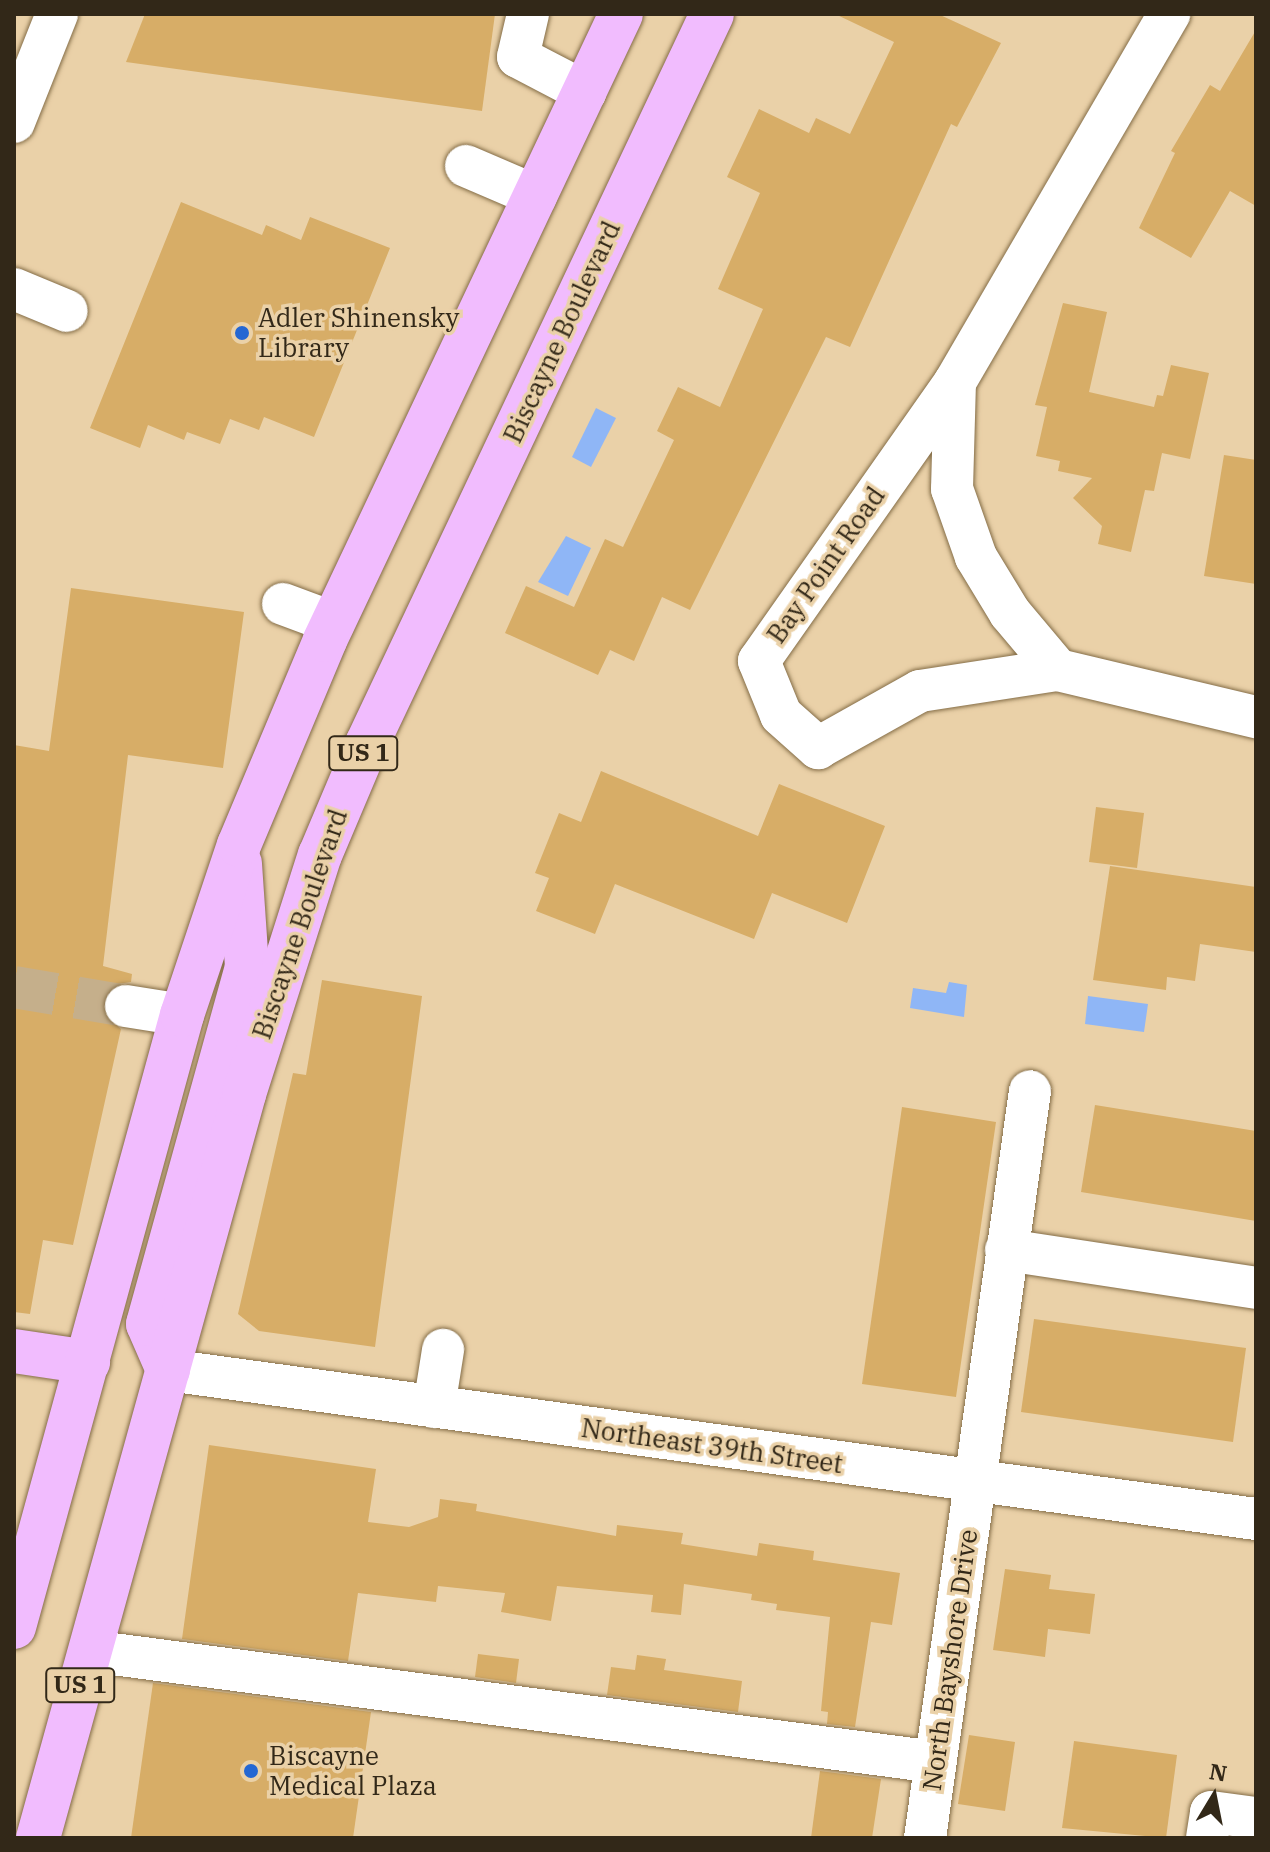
<!DOCTYPE html>
<html>
<head>
<meta charset="utf-8">
<style>
  body { margin:0 }
  #map { position:relative; width:1270px; height:1852px; overflow:hidden; background:#ead1a8; font-family:"IBM Plex Serif",serif }
  div>[style] { position:absolute }
  .water>* { inset:0; background:#8fb6f6 }
  .building>* { inset:0; background:#d7ad67 }
  .minor-tunnel>* { height:42px; margin-top:-21px; transform-origin:0; background:repeating-linear-gradient(90deg,#c5af8b 0 42px,transparent 0 63px) }
  .roads { filter:drop-shadow(0 0 2px #846d47) drop-shadow(0 0 2px #846d47) }
  .minor>* { height:42px; margin:-21px; padding:0 21px; transform-origin:21px; border-radius:21px; background:#fff }
  .major>* { height:44px; margin:-22px; padding:0 22px; transform-origin:22px; border-radius:22px; background:#f1bcfe }
  .dots>* { width:22px; height:22px; translate:-50% -50%; box-sizing:border-box; border:4px solid #ead1a8; border-radius:50% }
  span { translate:-50% -50%; white-space:nowrap; text-align:center; line-height:1.15; -webkit-text-stroke:7px #ead1a8; paint-order:stroke }
  .shield-label span { padding:2px 6px; background:#ead1a8; border:2px solid; border-radius:6px; -webkit-text-stroke-width:0 }
  .shield-label { font-size:24px; color:#322818; font-weight:700 }
  .poi-label { font-size:26px; color:#322818 }
  .left { translate:0 -50%; text-align:left }
  .street-label { font-size:26px; color:#322818 }
  .frame { position:absolute; inset:0; border:16px solid #322818; pointer-events:none }
  .north { position:absolute; left:1174px; top:1756px; width:80px; height:80px; -webkit-text-stroke:6px #ead1a8; paint-order:stroke; rotate:10deg; font-size:22px; font-weight:700; line-height:32px; text-align:center; color:#322818 }
  .north::after { content:''; display:block; margin:auto; width:28px; height:36px; background:#322818; clip-path:polygon(50% 0,100% 100%,50% 72%,0 100%) }
</style>
</head>
<body>
<div id="map">
  <div class="water">
    <i style="clip-path:polygon(596px 408px,616px 418px,591px 467px,572px 457px)"></i>
    <i style="clip-path:polygon(566px 536px,591px 548px,568px 596px,538px 582px)"></i>
    <i style="clip-path:polygon(949px 982px,967px 985px,964px 1017px,910px 1008px,913px 988px,946px 993px)"></i>
    <i style="clip-path:polygon(1088px 996px,1148px 1004px,1144px 1032px,1085px 1024px)"></i>
  </div>
  <div class="building">
    <i style="clip-path:polygon(145px 14px,495px 14px,482px 111px,126px 62px)"></i>
    <i style="clip-path:polygon(835px 14px,938px 14px,1001px 43px,957px 127px,951px 124px,850px 347px,826px 337px,690px 610px,662px 597px,634px 661px,610px 650px,598px 675px,505px 633px,526px 586px,574px 607px,605px 539px,623px 547px,674px 440px,657px 431px,678px 387px,720px 407px,763px 309px,718px 289px,760px 193px,727px 177px,759px 109px,809px 133px,816px 118px,850px 134px,894px 42px)"></i>
    <i style="clip-path:polygon(1256px 30px,1256px 206px,1230px 191px,1191px 258px,1139px 228px,1175px 153px,1171px 151px,1210px 85px,1220px 91px)"></i>
    <i style="clip-path:polygon(181px 202px,262px 235px,266px 225px,301px 240px,310px 217px,390px 248px,314px 437px,264px 417px,259px 430px,230px 419px,220px 444px,187px 432px,184px 440px,148px 425px,140px 448px,90px 428px)"></i>
    <i style="clip-path:polygon(1063px 303px,1107px 312px,1089px 392px,1154px 407px,1157px 395px,1163px 396px,1171px 365px,1209px 373px,1190px 459px,1162px 453px,1154px 491px,1145px 490px,1131px 552px,1098px 544px,1102px 526px,1073px 498px,1092px 478px,1058px 471px,1060px 461px,1036px 456px,1047px 407px,1035px 405px)"></i>
    <i style="clip-path:polygon(1224px 455px,1256px 460px,1256px 584px,1204px 576px)"></i>
    <i style="clip-path:polygon(71px 588px,244px 612px,223px 768px,128px 755px,103px 966px,132px 974px,131px 982px,117px 984px,103px 1001px,104px 1015px,121px 1029px,73px 1245px,43px 1240px,30px 1314px,14px 1312px,14px 745px,49px 751px)"></i>
    <i style="clip-path:polygon(601px 771px,758px 836px,779px 784px,885px 826px,847px 923px,772px 893px,754px 939px,615px 884px,595px 934px,536px 911px,549px 878px,535px 873px,559px 813px,581px 822px)"></i>
    <i style="clip-path:polygon(1096px 807px,1144px 813px,1137px 868px,1089px 862px)"></i>
    <i style="clip-path:polygon(1110px 866px,1256px 887px,1256px 952px,1200px 944px,1195px 981px,1167px 977px,1166px 990px,1093px 980px)"></i>
    <i style="clip-path:polygon(322px 980px,422px 996px,375px 1347px,259px 1331px,238px 1314px,293px 1073px,306px 1075px)"></i>
    <i style="clip-path:polygon(1095px 1105px,1256px 1131px,1256px 1221px,1081px 1192px)"></i>
    <i style="clip-path:polygon(902px 1107px,996px 1122px,956px 1397px,862px 1384px)"></i>
    <i style="clip-path:polygon(1034px 1319px,1246px 1348px,1233px 1442px,1021px 1412px)"></i>
    <i style="clip-path:polygon(209px 1445px,376px 1469px,368px 1522px,409px 1527px,438px 1517px,440px 1499px,477px 1504px,476px 1511px,616px 1536px,617px 1525px,683px 1533px,681px 1544px,757px 1556px,759px 1543px,814px 1551px,813px 1560px,900px 1573px,892px 1625px,871px 1622px,855px 1727px,827px 1724px,828px 1712px,821px 1711px,830px 1617px,776px 1610px,777px 1604px,751px 1600px,752px 1594px,684px 1584px,681px 1615px,651px 1612px,653px 1595px,557px 1586px,551px 1621px,501px 1612px,505px 1593px,438px 1586px,436px 1602px,358px 1593px,348px 1661px,182px 1639px)"></i>
    <i style="clip-path:polygon(1005px 1569px,1051px 1575px,1049px 1589px,1095px 1594px,1090px 1634px,1048px 1629px,1045px 1657px,993px 1650px)"></i>
    <i style="clip-path:polygon(478px 1654px,519px 1659px,516px 1683px,475px 1677px)"></i>
    <i style="clip-path:polygon(637px 1655px,666px 1659px,664px 1670px,742px 1681px,738px 1712px,607px 1695px,611px 1667px,635px 1670px)"></i>
    <i style="clip-path:polygon(153px 1683px,371px 1712px,353px 1838px,131px 1838px)"></i>
    <i style="clip-path:polygon(969px 1735px,1015px 1742px,1005px 1811px,958px 1804px)"></i>
    <i style="clip-path:polygon(1074px 1741px,1177px 1755px,1166px 1838px,1062px 1828px)"></i>
    <i style="clip-path:polygon(820px 1771px,881px 1779px,872px 1838px,811px 1838px)"></i>
  </div>
  <div class="minor-tunnel">
    <i style="left:14px;top:987px;width:114px;rotate:9.6deg"></i>
  </div>
  <div class="roads">
    <div class="minor">
      <i style="left:528px;top:14px;width:44px;rotate:103.1deg"></i>
      <i style="left:518px;top:57px;width:76px;rotate:27.6deg"></i>
      <i style="left:14px;top:122px;width:116px;rotate:-68.3deg"></i>
      <i style="left:466px;top:166px;width:76px;rotate:23.2deg"></i>
      <i style="left:14px;top:289px;width:57px;rotate:22.5deg"></i>
      <i style="left:955px;top:382px;width:341px;rotate:125.1deg"></i>
      <i style="left:759px;top:661px;width:58px;rotate:67.8deg"></i>
      <i style="left:781px;top:715px;width:50px;rotate:41.7deg"></i>
      <i style="left:818px;top:748px;width:117px;rotate:-29.2deg"></i>
      <i style="left:920px;top:691px;width:140px;rotate:-8.7deg"></i>
      <i style="left:1058px;top:670px;width:204px;rotate:13.4deg"></i>
      <i style="left:283px;top:604px;width:54px;rotate:20.4deg"></i>
      <i style="left:1058px;top:670px;width:75px;rotate:-130.1deg"></i>
      <i style="left:1010px;top:613px;width:66px;rotate:-121.3deg"></i>
      <i style="left:976px;top:557px;width:72px;rotate:-109.4deg"></i>
      <i style="left:952px;top:489px;width:107px;rotate:-88.4deg"></i>
      <i style="left:955px;top:382px;width:426px;rotate:-59.8deg"></i>
      <i style="left:126px;top:1006px;width:57px;rotate:9.1deg"></i>
      <i style="left:1006px;top:1250px;width:253px;rotate:8.6deg"></i>
      <i style="left:168px;top:1370px;width:1098px;rotate:7.8deg"></i>
      <i style="left:434px;top:1407px;width:58px;rotate:-81deg"></i>
      <i style="left:90px;top:1651px;width:852px;rotate:7.48deg"></i>
      <i style="left:925px;top:1838px;width:754px;rotate:-82deg"></i>
      <i style="left:1207px;top:1838px;width:26px;rotate:-81deg"></i>
      <i style="left:1211px;top:1812px;width:45px;rotate:7.6deg"></i>
    </div>
    <div class="major">
      <i style="left:14px;top:1351px;width:75px;rotate:8.5deg"></i>
      <i style="left:168px;top:1370px;width:50px;rotate:-113.5deg"></i>
      <i style="left:148px;top:1324px;width:370px;rotate:-74.5deg"></i>
      <i style="left:247px;top:967px;width:104px;rotate:-93.9deg"></i>
      <i style="left:14px;top:1627px;width:635px;rotate:-74.65deg"></i>
      <i style="left:182px;top:1015px;width:179px;rotate:-71.5deg"></i>
      <i style="left:239px;top:845px;width:222px;rotate:-67.2deg"></i>
      <i style="left:325px;top:640px;width:692px;rotate:-64.69deg"></i>
      <i style="left:38px;top:1838px;width:772px;rotate:-74.52deg"></i>
      <i style="left:244px;top:1094px;width:251px;rotate:-72.4deg"></i>
      <i style="left:320px;top:855px;width:121px;rotate:-67.1deg"></i>
      <i style="left:367px;top:744px;width:807px;rotate:-64.7deg"></i>
    </div>
  </div>
  <div class="dots">
    <i style="left:242px;top:333px;background:#2467d3"></i>
    <i style="left:251px;top:1771px;background:#2467d3"></i>
  </div>
  <div class="shield-label">
    <span style="left:363px;top:753px">US 1</span>
    <span style="left:80px;top:1685px">US 1</span>
  </div>
  <div class="poi-label">
    <span class="left" style="left:258px;top:333px">Adler Shinensky<br>Library</span>
    <span class="left" style="left:269px;top:1771px">Biscayne<br>Medical Plaza</span>
  </div>
  <div class="street-label">
    <span style="left:562px;top:332px;rotate:-65deg">Biscayne Boulevard</span>
    <span style="left:826px;top:565px;rotate:-55deg">Bay Point Road</span>
    <span style="left:300px;top:924px;rotate:-71deg">Biscayne Boulevard</span>
    <span style="left:712px;top:1446px;rotate:8deg">Northeast 39th Street</span>
    <span style="left:950px;top:1660px;rotate:-82deg">North Bayshore Drive</span>
  </div>
  <div class="frame"></div>
  <div class="north">N</div>
</div>
</body>
</html>
